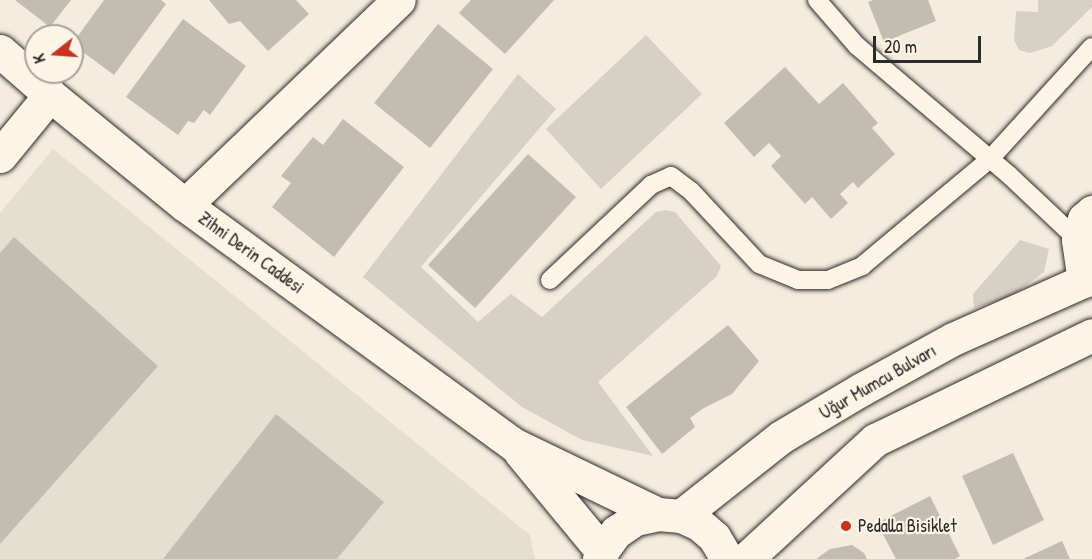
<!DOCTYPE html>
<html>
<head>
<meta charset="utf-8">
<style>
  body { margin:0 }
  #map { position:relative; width:1092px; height:559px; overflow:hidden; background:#f4edde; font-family:"Patrick Hand",sans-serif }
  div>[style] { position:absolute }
  .built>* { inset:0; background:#e5dfd0 }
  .green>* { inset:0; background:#d6d1c4 }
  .building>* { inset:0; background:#c2bdb1 }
  .roads { filter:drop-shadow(0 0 2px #2b2b2b) drop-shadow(0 0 2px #2b2b2b) }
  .lane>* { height:18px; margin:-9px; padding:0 9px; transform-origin:9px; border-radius:9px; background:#fcf5e5 }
  .street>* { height:33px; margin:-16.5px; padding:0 16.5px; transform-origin:16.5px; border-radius:16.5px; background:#fcf5e5 }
  .secondary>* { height:33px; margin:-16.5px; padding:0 16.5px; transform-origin:16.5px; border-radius:16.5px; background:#fcf5e5 }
  .dots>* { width:16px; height:16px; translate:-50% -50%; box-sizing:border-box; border:3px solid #fcf5e5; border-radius:50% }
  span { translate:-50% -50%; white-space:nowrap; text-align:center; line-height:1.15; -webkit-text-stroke:4.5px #fcf5e5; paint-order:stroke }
  .street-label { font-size:18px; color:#2b2b2b }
  .poi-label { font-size:18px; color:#2b2b2b }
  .left { translate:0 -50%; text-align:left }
  .north { position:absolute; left:24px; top:24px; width:60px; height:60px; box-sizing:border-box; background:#fcf5e5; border:2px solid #a8a49b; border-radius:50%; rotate:253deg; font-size:16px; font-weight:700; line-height:24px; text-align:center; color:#2b2b2b }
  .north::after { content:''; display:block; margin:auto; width:21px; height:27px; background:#c8321e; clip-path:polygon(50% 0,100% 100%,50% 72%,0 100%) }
  .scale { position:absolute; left:873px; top:36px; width:108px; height:27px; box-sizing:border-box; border:3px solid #2b2b2b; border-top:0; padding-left:8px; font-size:18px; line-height:21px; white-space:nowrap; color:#2b2b2b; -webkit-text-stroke:4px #fcf5e5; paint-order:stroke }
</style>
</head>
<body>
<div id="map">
  <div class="built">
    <i style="clip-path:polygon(53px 149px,530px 535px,535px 559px,0 559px,0 213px)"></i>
  </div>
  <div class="green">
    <i style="clip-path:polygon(1038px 0,1092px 0,1092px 7px,1052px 46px,1030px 53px,1019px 50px,1014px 40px,1016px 11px,1038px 12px)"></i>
    <i style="clip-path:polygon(646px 35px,702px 94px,601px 189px,546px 129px)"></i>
    <i style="clip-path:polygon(518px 74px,556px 109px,421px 267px,478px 322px,511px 294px,542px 317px,656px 212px,666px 210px,675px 212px,721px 266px,717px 276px,598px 382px,653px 456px,582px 440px,522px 407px,363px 277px)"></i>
    <i style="clip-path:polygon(1020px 240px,1049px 249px,1044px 272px,1012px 296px,974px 308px,973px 294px)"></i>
  </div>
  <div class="building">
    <i style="clip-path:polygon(15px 0,71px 0,50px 27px)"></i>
    <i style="clip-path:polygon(104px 0,161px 0,166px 4px,114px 75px,72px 44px)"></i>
    <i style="clip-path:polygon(209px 0,296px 0,309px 14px,268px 51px,240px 21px,229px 24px)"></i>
    <i style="clip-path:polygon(471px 0,554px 0,505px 54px,459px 13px)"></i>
    <i style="clip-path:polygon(873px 0,928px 0,936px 21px,884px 42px,868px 2px)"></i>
    <i style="clip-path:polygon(183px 19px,246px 66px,210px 115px,204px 110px,194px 123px,188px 121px,178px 135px,126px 97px)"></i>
    <i style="clip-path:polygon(438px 24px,493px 69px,430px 148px,374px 103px)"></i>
    <i style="clip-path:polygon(785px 67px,819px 104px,843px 83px,878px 123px,872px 128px,895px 154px,858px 188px,853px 182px,840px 194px,848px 203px,831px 219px,812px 197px,805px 204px,771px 166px,781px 156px,769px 143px,754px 157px,724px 123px)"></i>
    <i style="clip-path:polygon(343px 119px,404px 167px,334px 257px,272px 207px,291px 183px,281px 176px,313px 137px,323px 145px)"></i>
    <i style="clip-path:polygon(528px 154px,576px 197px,475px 308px,428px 265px)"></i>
    <i style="clip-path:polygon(14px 237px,158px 366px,0 544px,0 253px)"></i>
    <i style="clip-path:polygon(728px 325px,759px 361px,732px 394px,704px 408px,690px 418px,695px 427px,662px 454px,626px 407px)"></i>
    <i style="clip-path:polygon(276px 414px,384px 502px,337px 559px,163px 559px)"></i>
    <i style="clip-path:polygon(1013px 453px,1044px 520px,993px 545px,962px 476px)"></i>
    <i style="clip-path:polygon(930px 496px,960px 556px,955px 559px,896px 559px,877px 523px)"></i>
    <i style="clip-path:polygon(1062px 541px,1070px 559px,1023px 559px)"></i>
    <i style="clip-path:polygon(852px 545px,864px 553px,867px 559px,816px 559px,830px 549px)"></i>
  </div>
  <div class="roads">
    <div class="lane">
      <i style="left:817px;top:0;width:61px;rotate:49deg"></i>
      <i style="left:857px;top:46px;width:199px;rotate:40.3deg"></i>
      <i style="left:1009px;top:175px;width:95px;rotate:43.3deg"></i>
      <i style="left:550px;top:280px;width:139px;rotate:-43.2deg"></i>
      <i style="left:651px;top:185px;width:22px;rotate:-24deg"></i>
      <i style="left:671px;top:176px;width:25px;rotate:37deg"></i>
      <i style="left:691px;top:191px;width:100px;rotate:47deg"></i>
      <i style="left:759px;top:264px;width:42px;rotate:22.3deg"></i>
      <i style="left:798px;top:280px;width:30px"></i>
      <i style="left:828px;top:280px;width:37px;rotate:-22deg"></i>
      <i style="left:862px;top:266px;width:167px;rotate:-39.9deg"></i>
      <i style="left:990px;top:159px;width:151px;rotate:-47.7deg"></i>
    </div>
    <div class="street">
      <i style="left:0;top:156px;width:79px;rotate:-50.7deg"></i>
      <i style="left:185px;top:205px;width:296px;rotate:-43.8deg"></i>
    </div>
    <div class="secondary">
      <i style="left:0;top:51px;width:67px;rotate:41.3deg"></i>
      <i style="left:50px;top:95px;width:174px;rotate:39.2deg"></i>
      <i style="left:185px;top:205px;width:406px;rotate:36.1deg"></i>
      <i style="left:513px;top:444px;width:161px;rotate:25.8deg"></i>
      <i style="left:1084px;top:281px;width:41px;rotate:-98.3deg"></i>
      <i style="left:1078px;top:240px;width:22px;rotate:-74deg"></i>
      <i style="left:1084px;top:219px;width:11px;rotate:-41deg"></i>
      <i style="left:520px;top:452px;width:129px;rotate:50.4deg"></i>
      <i style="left:681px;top:516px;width:127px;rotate:-38.3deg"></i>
      <i style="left:781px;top:437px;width:94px;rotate:-30.7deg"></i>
      <i style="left:862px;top:389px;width:104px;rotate:-28.8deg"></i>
      <i style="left:953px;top:339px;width:152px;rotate:-24deg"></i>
      <i style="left:599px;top:559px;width:9px;rotate:-69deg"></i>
      <i style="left:602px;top:551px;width:24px;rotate:-54deg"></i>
      <i style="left:616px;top:532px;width:23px;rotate:-34deg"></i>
      <i style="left:635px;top:519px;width:24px;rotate:-12deg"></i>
      <i style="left:658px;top:514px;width:23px;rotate:5deg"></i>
      <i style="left:681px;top:516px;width:20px;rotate:24deg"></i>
      <i style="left:699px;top:524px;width:20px;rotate:41deg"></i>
      <i style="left:714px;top:537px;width:26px;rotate:59deg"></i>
      <i style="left:746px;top:559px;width:176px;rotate:-42.7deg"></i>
      <i style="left:875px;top:440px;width:241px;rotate:-25.8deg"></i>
    </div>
  </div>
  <div class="dots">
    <i style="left:846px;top:526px;background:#c8321e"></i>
  </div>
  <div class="street-label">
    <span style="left:251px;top:253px;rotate:36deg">Zihni Derin Caddesi</span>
    <span style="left:878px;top:382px;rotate:-30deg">Uğur Mumcu Bulvarı</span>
  </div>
  <div class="poi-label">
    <span class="left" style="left:858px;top:526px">Pedalla Bisiklet</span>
  </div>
  <div class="north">K</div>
  <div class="scale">20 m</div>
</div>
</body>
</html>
